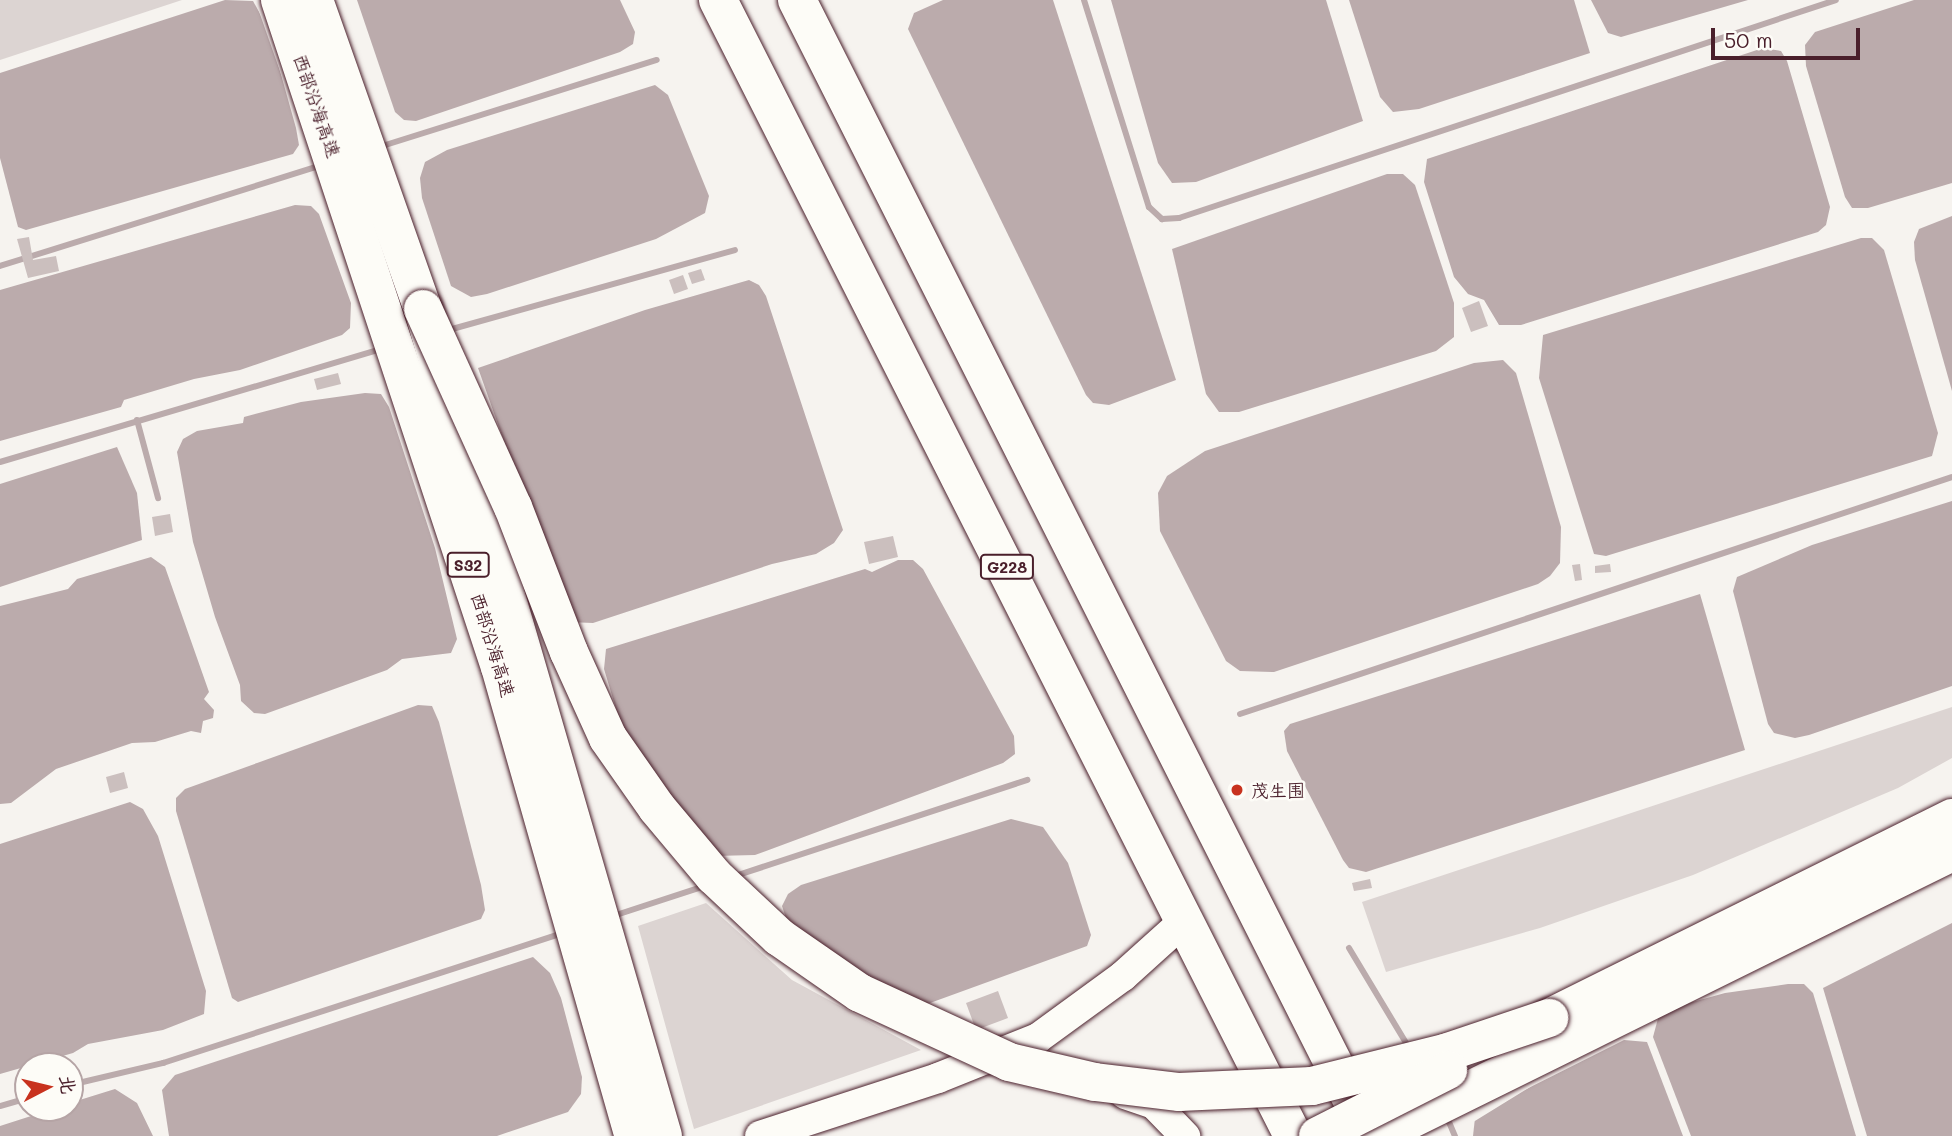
<!DOCTYPE html>
<html>
<head>
<meta charset="utf-8">
<style>
  body { margin:0 }
  #map { position:relative; width:1952px; height:1136px; overflow:hidden; background:#f6f3ef; font-family:Mali,"LXGW WenKai TC",sans-serif }
  div>[style] { position:absolute }
  .green>* { inset:0; background:#dcd4d2 }
  .water>* { inset:0; background:#bbabac }
  .pier>* { inset:0; background:#f6f3ef }
  .stream>* { height:6px; margin:-3px; padding:0 3px; transform-origin:3px; border-radius:3px; background:#bbabac }
  .building>* { inset:0; background:#cbbfbe }
  .roads { filter:drop-shadow(0 0 2px #4a1f2b) drop-shadow(0 0 2px #4a1f2b) }
  .minor>* { height:30px; margin:-15px; padding:0 15px; transform-origin:15px; border-radius:15px; background:#fdfcf7 }
  .highway>* { height:38px; margin:-19px; padding:0 19px; transform-origin:19px; border-radius:19px; background:#fdfcf7 }
  .bridges { filter:drop-shadow(0 0 2px #4a1f2b) drop-shadow(0 0 2px #4a1f2b) }
  .highway-bridge>* { height:38px; margin:-19px; padding:0 19px; transform-origin:19px; border-radius:19px; background:#fdfcf7 }
  .dots>* { width:19px; height:19px; translate:-50% -50%; box-sizing:border-box; border:4px solid #fdfcf7; border-radius:50% }
  span { translate:-50% -50%; white-space:nowrap; text-align:center; line-height:1.15; -webkit-text-stroke:5px #fdfcf7; paint-order:stroke }
  .shield-label span { padding:2px 5px; background:#fdfcf7; border:2px solid; border-radius:5px; -webkit-text-stroke-width:0 }
  .shield-label { font-size:16px; color:#4a1f2b; font-weight:700 }
  .street-label { font-size:18px; color:#4a1f2b }
  .poi-label { font-size:18px; color:#4a1f2b }
  .left { translate:0 -50%; text-align:left }
  .north { position:absolute; left:14px; top:1052px; width:70px; height:70px; box-sizing:border-box; background:#fdfcf7; border:2px solid #b5a4a5; border-radius:50%; rotate:83deg; font-size:19px; font-weight:700; line-height:28px; text-align:center; color:#4a1f2b }
  .north::after { content:''; display:block; margin:auto; width:24px; height:32px; background:#c8321e; clip-path:polygon(50% 0,100% 100%,50% 72%,0 100%) }
  .scale { position:absolute; left:1711px; top:28px; width:149px; height:32px; box-sizing:border-box; border:4px solid #4a1f2b; border-top:0; padding-left:9px; font-size:21px; line-height:24px; white-space:nowrap; color:#4a1f2b; -webkit-text-stroke:5px #fdfcf7; paint-order:stroke }
</style>
</head>
<body>
<div id="map">
  <div class="green">
    <i style="clip-path:polygon(0 0,182px 0,0 60px)"></i>
    <i style="clip-path:polygon(1952px 707px,1952px 758px,1898px 788px,1693px 875px,1540px 928px,1386px 972px,1362px 902px)"></i>
    <i style="clip-path:polygon(706px 903px,792px 980px,921px 1050px,694px 1129px,638px 926px)"></i>
  </div>
  <div class="water">
    <i style="clip-path:polygon(225px 0,253px 1px,268px 28px,296px 128px,299px 145px,293px 154px,26px 230px,18px 227px,0 158px,0 73px)"></i>
    <i style="clip-path:polygon(357px 0,620px 0,635px 32px,633px 44px,620px 52px,416px 121px,404px 120px,395px 112px)"></i>
    <i style="clip-path:polygon(943px 0,1053px 0,1176px 380px,1109px 405px,1093px 403px,1086px 395px,908px 29px,914px 13px)"></i>
    <i style="clip-path:polygon(1111px 0,1326px 0,1363px 121px,1196px 182px,1172px 183px,1158px 163px)"></i>
    <i style="clip-path:polygon(1349px 0,1574px 0,1590px 53px,1419px 109px,1393px 112px,1380px 97px)"></i>
    <i style="clip-path:polygon(1591px 0,1748px 0,1621px 37px,1608px 33px)"></i>
    <i style="clip-path:polygon(1914px 0,1952px 0,1952px 183px,1868px 208px,1852px 208px,1845px 197px,1806px 66px,1805px 45px,1815px 32px)"></i>
    <i style="clip-path:polygon(1763px 48px,1781px 51px,1787px 61px,1830px 207px,1826px 225px,1818px 232px,1521px 325px,1499px 325px,1484px 300px,1468px 294px,1454px 277px,1424px 182px,1427px 159px)"></i>
    <i style="clip-path:polygon(655px 85px,668px 95px,709px 196px,705px 213px,656px 239px,487px 294px,471px 297px,451px 286px,422px 198px,420px 178px,425px 162px,447px 150px)"></i>
    <i style="clip-path:polygon(1387px 174px,1403px 174px,1415px 185px,1454px 303px,1454px 337px,1436px 351px,1239px 412px,1219px 412px,1206px 394px,1172px 249px)"></i>
    <i style="clip-path:polygon(295px 205px,311px 206px,319px 214px,351px 303px,350px 328px,342px 335px,240px 370px,194px 379px,124px 400px,121px 407px,0 441px,0 290px)"></i>
    <i style="clip-path:polygon(1952px 216px,1952px 391px,1915px 260px,1914px 242px,1919px 229px)"></i>
    <i style="clip-path:polygon(1861px 238px,1872px 238px,1884px 250px,1938px 433px,1932px 456px,1606px 556px,1594px 554px,1539px 378px,1543px 335px)"></i>
    <i style="clip-path:polygon(749px 280px,759px 285px,766px 296px,843px 530px,834px 543px,816px 554px,772px 564px,593px 623px,568px 622px,478px 368px,645px 310px)"></i>
    <i style="clip-path:polygon(1503px 360px,1516px 373px,1561px 527px,1560px 563px,1550px 576px,1538px 584px,1274px 672px,1240px 671px,1226px 661px,1160px 531px,1158px 493px,1167px 476px,1205px 451px,1474px 363px)"></i>
    <i style="clip-path:polygon(365px 393px,381px 394px,389px 407px,435px 548px,457px 639px,451px 653px,402px 659px,387px 670px,265px 714px,254px 713px,241px 701px,240px 685px,215px 617px,193px 542px,177px 452px,183px 439px,197px 431px,243px 423px,244px 417px,301px 402px)"></i>
    <i style="clip-path:polygon(117px 447px,137px 493px,142px 540px,0 587px,0 484px)"></i>
    <i style="clip-path:polygon(1952px 501px,1952px 686px,1809px 735px,1795px 738px,1774px 733px,1768px 724px,1733px 591px,1737px 577px,1812px 545px)"></i>
    <i style="clip-path:polygon(151px 557px,165px 567px,209px 692px,204px 699px,214px 710px,213px 718px,203px 721px,201px 733px,191px 731px,155px 742px,132px 743px,56px 769px,11px 803px,0 804px,0 606px,68px 589px,77px 579px)"></i>
    <i style="clip-path:polygon(898px 560px,913px 560px,923px 569px,1014px 736px,1015px 754px,1003px 763px,755px 855px,714px 856px,627px 745px,604px 669px,606px 649px,865px 569px,872px 572px)"></i>
    <i style="clip-path:polygon(1700px 594px,1745px 750px,1366px 872px,1349px 868px,1343px 860px,1287px 751px,1284px 731px,1290px 724px)"></i>
    <i style="clip-path:polygon(418px 705px,432px 706px,439px 722px,481px 885px,485px 910px,481px 919px,238px 1002px,232px 998px,176px 811px,176px 798px,185px 789px)"></i>
    <i style="clip-path:polygon(130px 802px,143px 809px,158px 836px,206px 991px,204px 1014px,163px 1030px,88px 1044px,73px 1053px,0 1074px,0 844px)"></i>
    <i style="clip-path:polygon(1011px 819px,1043px 827px,1068px 863px,1091px 935px,1087px 946px,908px 1011px,786px 918px,782px 906px,788px 894px,801px 885px)"></i>
    <i style="clip-path:polygon(1952px 923px,1952px 1136px,1867px 1136px,1823px 988px)"></i>
    <i style="clip-path:polygon(533px 957px,550px 973px,561px 998px,582px 1077px,581px 1094px,568px 1112px,497px 1136px,169px 1136px,162px 1090px,175px 1075px)"></i>
    <i style="clip-path:polygon(1788px 984px,1804px 984px,1813px 993px,1856px 1136px,1691px 1136px,1653px 1037px,1660px 1011px,1725px 993px)"></i>
    <i style="clip-path:polygon(1624px 1040px,1647px 1042px,1683px 1136px,1473px 1136px,1475px 1118px,1481px 1112px)"></i>
    <i style="clip-path:polygon(115px 1089px,137px 1103px,153px 1136px,0 1136px,0 1126px,56px 1108px,70px 1108px,70px 1103px)"></i>
  </div>
  <div class="pier">
    <i style="clip-path:polygon(255px 0,271px 27px,300px 128px)"></i>
    <i style="clip-path:polygon(1572px 1062px,1559px 1069px,1470px 1124px,1479px 1109px)"></i>
  </div>
  <div class="stream">
    <i style="left:1084px;top:0;width:217px;rotate:72.6deg"></i>
    <i style="left:1149px;top:207px;width:18px;rotate:43deg"></i>
    <i style="left:1162px;top:219px;width:17px;rotate:-3deg"></i>
    <i style="left:1179px;top:218px;width:692px;rotate:-18.36deg"></i>
    <i style="left:379px;top:147px;width:291px;rotate:-17.4deg"></i>
    <i style="left:0;top:266px;width:337px;rotate:-17.4deg"></i>
    <i style="left:445px;top:331px;width:301px;rotate:-15.6deg"></i>
    <i style="left:137px;top:420px;width:81px;rotate:74.9deg"></i>
    <i style="left:0;top:462px;width:397px;rotate:-16.5deg"></i>
    <i style="left:1240px;top:714px;width:750px;rotate:-18.41deg"></i>
    <i style="left:732px;top:877px;width:311px;rotate:-18.2deg"></i>
    <i style="left:613px;top:916px;width:97px;rotate:-18.1deg"></i>
    <i style="left:1349px;top:948px;width:117px;rotate:59deg"></i>
    <i style="left:70px;top:1085px;width:96px;rotate:-13.3deg"></i>
    <i style="left:163px;top:1063px;width:420px;rotate:-18deg"></i>
    <i style="left:0;top:1106px;width:29px;rotate:-16deg"></i>
    <i style="left:1446px;top:1115px;width:23px;rotate:67deg"></i>
  </div>
  <div class="building">
    <i style="clip-path:polygon(29px 237px,33px 260px,56px 256px,59px 271px,28px 278px,17px 239px)"></i>
    <i style="clip-path:polygon(701px 269px,705px 280px,692px 284px,688px 273px)"></i>
    <i style="clip-path:polygon(683px 275px,688px 289px,674px 294px,669px 280px)"></i>
    <i style="clip-path:polygon(1479px 301px,1488px 326px,1471px 332px,1462px 308px)"></i>
    <i style="clip-path:polygon(338px 373px,341px 384px,317px 390px,314px 379px)"></i>
    <i style="clip-path:polygon(170px 514px,173px 532px,155px 536px,152px 517px)"></i>
    <i style="clip-path:polygon(893px 536px,898px 557px,869px 564px,864px 542px)"></i>
    <i style="clip-path:polygon(1580px 564px,1582px 580px,1575px 581px,1572px 565px)"></i>
    <i style="clip-path:polygon(1610px 564px,1611px 572px,1595px 573px,1595px 566px)"></i>
    <i style="clip-path:polygon(124px 772px,128px 788px,110px 793px,106px 777px)"></i>
    <i style="clip-path:polygon(1370px 879px,1372px 888px,1354px 891px,1352px 883px)"></i>
    <i style="clip-path:polygon(998px 991px,1008px 1018px,976px 1030px,966px 1003px)"></i>
  </div>
  <div class="roads">
    <div class="minor">
      <i style="left:1125px;top:1094px;width:31px;rotate:19deg"></i>
      <i style="left:1154px;top:1104px;width:45px;rotate:45.9deg"></i>
      <i style="left:760px;top:1136px;width:187px;rotate:-18deg"></i>
      <i style="left:938px;top:1078px;width:108px;rotate:-21.8deg"></i>
      <i style="left:1038px;top:1038px;width:105px;rotate:-36.1deg"></i>
      <i style="left:1123px;top:976px;width:85px;rotate:-42.1deg"></i>
    </div>
    <div class="highway">
      <i style="left:280px;top:0;width:702px;rotate:71.75deg"></i>
      <i style="left:500px;top:667px;width:488px;rotate:74.1deg"></i>
      <i style="left:314px;top:0;width:328px;rotate:70.6deg"></i>
      <i style="left:423px;top:309px;width:861px;rotate:73.82deg"></i>
      <i style="left:718px;top:0;width:1273px;rotate:63.15deg"></i>
      <i style="left:797px;top:0;width:1272px;rotate:63.23deg"></i>
      <i style="left:1549px;top:1018px;width:450px;rotate:-26.4deg"></i>
      <i style="left:1377px;top:1136px;width:641px;rotate:-26.29deg"></i>
    </div>
  </div>
  <div class="bridges">
    <div class="highway-bridge">
      <i style="left:423px;top:309px;width:217px;rotate:65.6deg"></i>
      <i style="left:513px;top:507px;width:155px;rotate:68.9deg"></i>
      <i style="left:569px;top:652px;width:94px;rotate:65.6deg"></i>
      <i style="left:608px;top:738px;width:85px;rotate:55deg"></i>
      <i style="left:657px;top:808px;width:89px;rotate:50deg"></i>
      <i style="left:714px;top:876px;width:89px;rotate:43.2deg"></i>
      <i style="left:779px;top:937px;width:98px;rotate:34.7deg"></i>
      <i style="left:860px;top:993px;width:164px;rotate:24.8deg"></i>
      <i style="left:1009px;top:1062px;width:88px;rotate:13.1deg"></i>
      <i style="left:1095px;top:1082px;width:85px;rotate:6.8deg"></i>
      <i style="left:1179px;top:1092px;width:133px;rotate:-2.6deg"></i>
      <i style="left:1312px;top:1086px;width:140px;rotate:-14deg"></i>
      <i style="left:1448px;top:1052px;width:107px;rotate:-18.6deg"></i>
      <i style="left:1318px;top:1136px;width:146px;rotate:-26.9deg"></i>
    </div>
  </div>
  <div class="dots">
    <i style="left:1237px;top:790px;background:#c8321e"></i>
  </div>
  <div class="shield-label">
    <span style="left:468px;top:565px">S32</span>
    <span style="left:1007px;top:567px">G228</span>
  </div>
  <div class="street-label">
    <span style="left:317px;top:106px;rotate:71deg">西部沿海高速</span>
    <span style="left:493px;top:645px;rotate:73deg">西部沿海高速</span>
  </div>
  <div class="poi-label">
    <span class="left" style="left:1251px;top:790px">茂生围</span>
  </div>
  <div class="north">北</div>
  <div class="scale">50 m</div>
</div>
</body>
</html>
